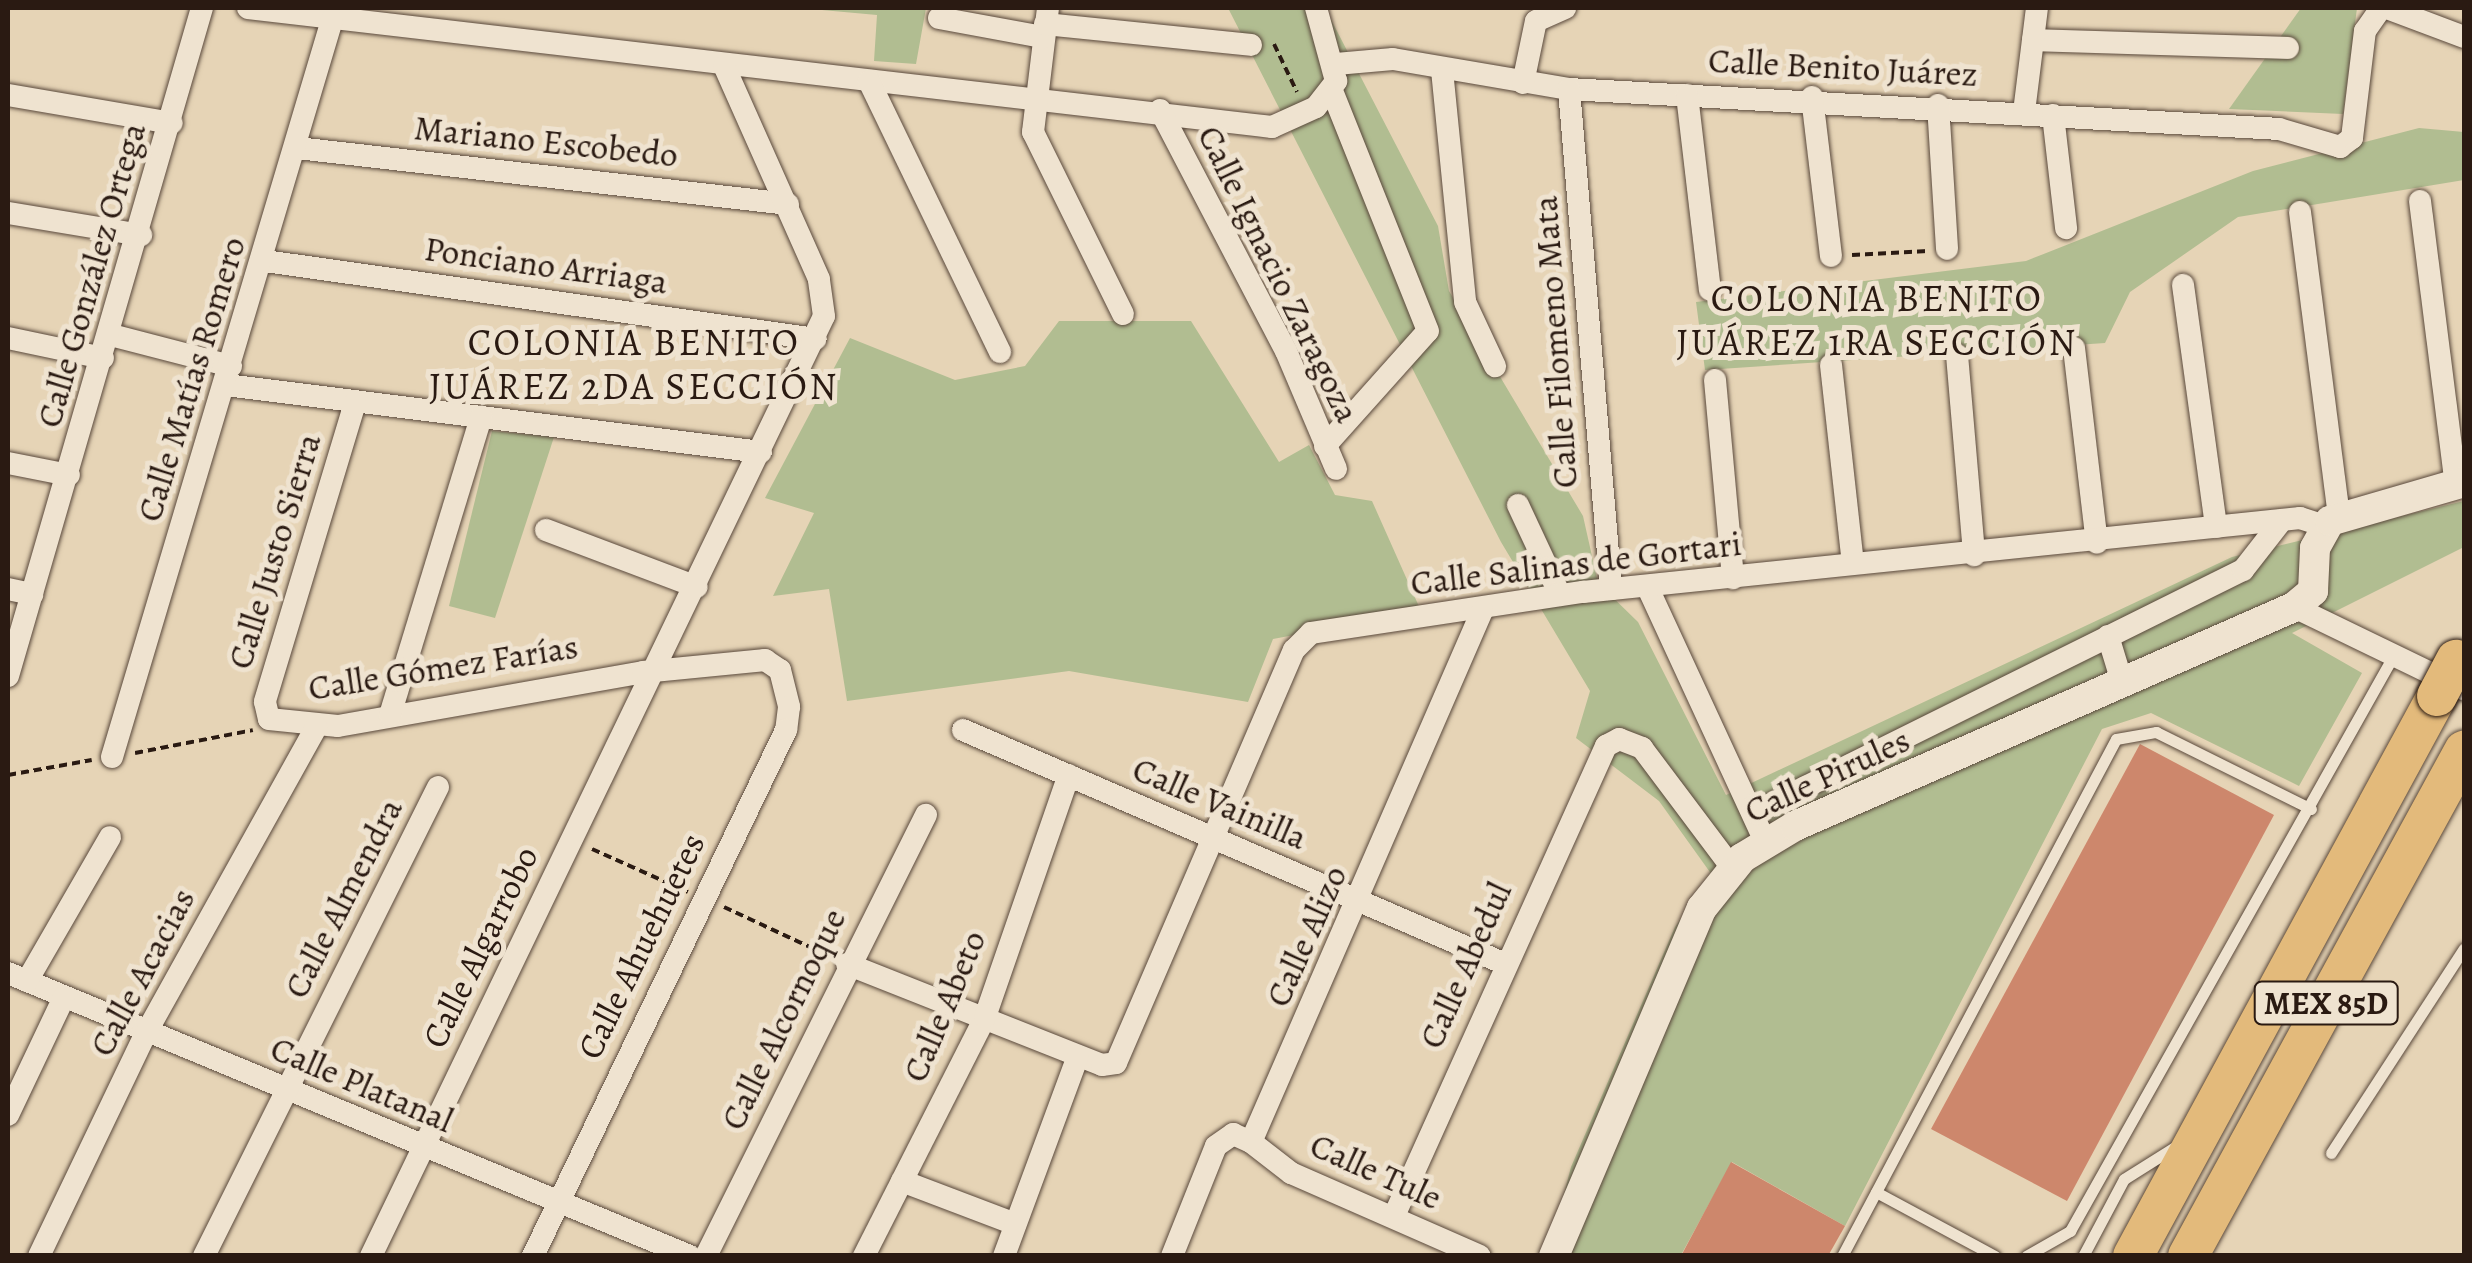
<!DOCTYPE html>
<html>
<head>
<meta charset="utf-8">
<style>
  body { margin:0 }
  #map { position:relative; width:2472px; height:1263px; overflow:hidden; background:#e6d4b6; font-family:Alegreya,serif }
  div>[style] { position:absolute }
  .green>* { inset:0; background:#b1bd91 }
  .building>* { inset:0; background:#cd876c }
  .path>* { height:4px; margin-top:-2px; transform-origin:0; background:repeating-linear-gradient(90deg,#2a1a12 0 8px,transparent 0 13px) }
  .roads { filter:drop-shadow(0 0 2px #59483b) drop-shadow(0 0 2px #59483b) }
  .lane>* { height:11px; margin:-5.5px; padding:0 5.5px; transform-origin:5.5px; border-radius:5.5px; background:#efe3d0 }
  .street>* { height:22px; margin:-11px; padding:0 11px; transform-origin:11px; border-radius:11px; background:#efe3d0 }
  .secondary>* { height:30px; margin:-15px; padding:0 15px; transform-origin:15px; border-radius:15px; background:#efe3d0 }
  .highway>* { height:40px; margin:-20px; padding:0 20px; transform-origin:20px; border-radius:20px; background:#e3ba7b }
  .bridges { filter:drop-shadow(0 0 2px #2a1a12) drop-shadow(0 0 2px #2a1a12) }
  .highway-bridge>* { height:40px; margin:-20px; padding:0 20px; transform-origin:20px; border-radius:20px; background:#e3ba7b }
  span { translate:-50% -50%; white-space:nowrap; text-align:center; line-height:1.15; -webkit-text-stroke:10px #efe3d0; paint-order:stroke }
  .shield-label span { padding:2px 8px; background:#efe3d0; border:2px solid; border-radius:8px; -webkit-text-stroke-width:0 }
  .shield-label { font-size:32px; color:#2a1a12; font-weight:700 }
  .street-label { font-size:35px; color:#2a1a12 }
  .neighbourhood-label { font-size:38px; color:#2a1a12; letter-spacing:2.5px }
  .frame { position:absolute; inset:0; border:10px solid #2a1a12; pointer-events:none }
</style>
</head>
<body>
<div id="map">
  <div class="green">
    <i style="clip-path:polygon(800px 8px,926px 8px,916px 64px,874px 61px,877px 15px)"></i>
    <i style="clip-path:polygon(1228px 8px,1325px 8px,1438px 226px,1449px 291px,1583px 516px,1598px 583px,1638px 622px,1726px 795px,2232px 557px,2464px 501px,2464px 547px,2292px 633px,2362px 673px,2299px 786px,2151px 713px,2102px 729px,1845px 1226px,1732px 1162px,1681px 1255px,1548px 1255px,1571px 1167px,1675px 927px,1712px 875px,1659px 801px,1576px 738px,1590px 691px,1501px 542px)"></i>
    <i style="clip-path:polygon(2301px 8px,2357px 8px,2343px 114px,2229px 109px)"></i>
    <i style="clip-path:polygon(2419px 128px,2464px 132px,2464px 180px,2238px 217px,2130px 292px,2105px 343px,1705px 370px,1696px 302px,2026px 261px,2253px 171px)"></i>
    <i style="clip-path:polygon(1059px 321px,1191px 321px,1279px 462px,1309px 445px,1335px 495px,1372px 501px,1421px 611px,1273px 639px,1248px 702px,1069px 671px,847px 701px,829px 589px,773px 596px,814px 513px,765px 498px,850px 338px,955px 380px,1025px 366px)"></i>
    <i style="clip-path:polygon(492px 431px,554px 437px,495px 618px,449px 606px)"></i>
  </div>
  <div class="building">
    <i style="clip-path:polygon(2140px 744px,2274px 815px,2067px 1201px,1931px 1129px)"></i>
    <i style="clip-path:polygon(1731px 1162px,1845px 1226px,1828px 1256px,1681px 1256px)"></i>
  </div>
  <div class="path">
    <i style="left:1274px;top:44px;width:53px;rotate:64.4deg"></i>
    <i style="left:1852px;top:255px;width:76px;rotate:-3deg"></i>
    <i style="left:135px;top:753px;width:120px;rotate:-11deg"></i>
    <i style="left:8px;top:775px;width:85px;rotate:-10.1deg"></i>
    <i style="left:592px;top:849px;width:105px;rotate:24.1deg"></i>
    <i style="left:724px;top:907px;width:116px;rotate:25deg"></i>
  </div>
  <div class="roads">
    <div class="lane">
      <i style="left:2331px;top:1153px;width:244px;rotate:-57deg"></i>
      <i style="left:1876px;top:1192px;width:135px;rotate:28.3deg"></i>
      <i style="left:1842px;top:1256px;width:585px;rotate:-62.08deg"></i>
      <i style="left:2116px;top:739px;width:41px;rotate:-9.9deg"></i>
      <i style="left:2156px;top:732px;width:173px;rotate:26.4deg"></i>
      <i style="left:2026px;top:1256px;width:51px;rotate:-29.6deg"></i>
      <i style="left:2070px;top:1231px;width:655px;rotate:-60.66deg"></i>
      <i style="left:2083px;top:1256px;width:87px;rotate:-62deg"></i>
      <i style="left:2124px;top:1179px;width:64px;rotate:-32.2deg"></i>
    </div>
    <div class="street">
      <i style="left:248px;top:8px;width:1031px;rotate:6.63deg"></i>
      <i style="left:1272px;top:127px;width:48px;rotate:-24.4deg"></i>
      <i style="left:1316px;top:107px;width:33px;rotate:-52deg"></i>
      <i style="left:1336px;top:81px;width:76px;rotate:-105.3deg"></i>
      <i style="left:1048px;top:8px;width:125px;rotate:96.9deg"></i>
      <i style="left:1033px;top:132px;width:203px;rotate:63.7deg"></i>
      <i style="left:2387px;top:8px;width:82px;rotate:20.6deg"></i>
      <i style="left:939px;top:18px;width:106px;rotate:10.4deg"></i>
      <i style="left:1045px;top:24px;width:207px;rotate:5.8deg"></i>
      <i style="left:2033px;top:40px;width:255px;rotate:1.8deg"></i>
      <i style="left:1336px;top:64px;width:57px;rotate:-5deg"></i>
      <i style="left:1393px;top:59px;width:179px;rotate:9.7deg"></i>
      <i style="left:1569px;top:89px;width:711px;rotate:3.22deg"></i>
      <i style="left:2279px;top:129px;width:64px;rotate:16.4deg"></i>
      <i style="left:2340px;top:147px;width:15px;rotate:-37deg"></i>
      <i style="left:2352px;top:138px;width:108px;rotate:-83.1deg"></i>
      <i style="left:2365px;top:31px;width:28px;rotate:-55deg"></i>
      <i style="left:1442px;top:70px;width:233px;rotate:84.3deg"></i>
      <i style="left:1465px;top:302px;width:71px;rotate:64.9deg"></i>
      <i style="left:869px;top:81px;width:301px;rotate:64.2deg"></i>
      <i style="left:1523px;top:83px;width:63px;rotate:-78.2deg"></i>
      <i style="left:1536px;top:21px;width:32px;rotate:-24deg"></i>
      <i style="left:1569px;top:89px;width:502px;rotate:85.2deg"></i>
      <i style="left:8px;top:95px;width:166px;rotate:9.7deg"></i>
      <i style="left:1687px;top:95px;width:196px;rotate:83.3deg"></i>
      <i style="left:1812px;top:97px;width:160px;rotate:83.2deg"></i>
      <i style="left:1938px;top:105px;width:144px;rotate:86.4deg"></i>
      <i style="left:1160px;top:110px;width:272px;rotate:62.4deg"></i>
      <i style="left:1286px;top:351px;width:128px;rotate:67deg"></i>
      <i style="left:2024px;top:112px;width:105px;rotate:-82.9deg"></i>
      <i style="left:2053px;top:115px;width:114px;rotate:83.4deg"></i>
      <i style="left:297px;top:148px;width:494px;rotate:6.5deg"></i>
      <i style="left:2420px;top:201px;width:286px;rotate:82.8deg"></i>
      <i style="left:2300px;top:212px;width:305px;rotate:82.7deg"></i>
      <i style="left:8px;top:213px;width:135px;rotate:9.4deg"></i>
      <i style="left:265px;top:261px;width:556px;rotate:8.06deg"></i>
      <i style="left:2183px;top:285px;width:244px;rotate:82.2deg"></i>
      <i style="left:111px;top:335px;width:124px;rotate:14.5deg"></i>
      <i style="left:8px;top:338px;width:97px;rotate:11.9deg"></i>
      <i style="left:2074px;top:348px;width:196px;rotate:83.3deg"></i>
      <i style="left:1957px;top:355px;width:201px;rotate:85.1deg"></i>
      <i style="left:1831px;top:365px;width:199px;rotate:83.7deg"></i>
      <i style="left:1715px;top:380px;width:199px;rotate:84.8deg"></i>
      <i style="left:226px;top:385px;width:539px;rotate:7.14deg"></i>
      <i style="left:355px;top:403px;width:312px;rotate:106.8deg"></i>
      <i style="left:265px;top:702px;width:17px;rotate:77deg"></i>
      <i style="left:269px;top:719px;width:69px;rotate:5.8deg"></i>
      <i style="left:338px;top:726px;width:310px;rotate:-10deg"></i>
      <i style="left:643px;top:672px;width:123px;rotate:-5.6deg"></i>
      <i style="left:765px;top:660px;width:18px;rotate:34deg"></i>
      <i style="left:780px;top:670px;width:38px;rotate:76deg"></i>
      <i style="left:789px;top:707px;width:23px;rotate:97deg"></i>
      <i style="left:786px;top:730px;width:584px;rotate:115.69deg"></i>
      <i style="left:1325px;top:446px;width:154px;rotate:-48.2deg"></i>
      <i style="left:1428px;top:331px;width:258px;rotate:-111.8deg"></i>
      <i style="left:8px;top:463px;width:62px;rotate:11.1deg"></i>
      <i style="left:1518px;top:505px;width:99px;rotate:65deg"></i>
      <i style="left:546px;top:530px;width:161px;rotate:20.7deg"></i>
      <i style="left:1647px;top:586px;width:281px;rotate:65.2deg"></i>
      <i style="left:8px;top:589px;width:25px;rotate:12deg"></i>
      <i style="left:2294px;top:607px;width:189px;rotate:25.8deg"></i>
      <i style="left:2108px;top:636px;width:48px;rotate:73.1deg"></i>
      <i style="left:8px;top:676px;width:696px;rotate:-73.81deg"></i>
      <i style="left:390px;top:715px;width:312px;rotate:-73deg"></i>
      <i style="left:963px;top:730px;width:588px;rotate:23.34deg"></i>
      <i style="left:112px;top:757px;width:769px;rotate:-73.38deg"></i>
      <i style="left:1753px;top:813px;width:547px;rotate:-26.38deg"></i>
      <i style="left:2243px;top:570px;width:63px;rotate:-52deg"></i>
      <i style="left:847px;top:964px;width:274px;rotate:21.6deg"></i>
      <i style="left:1102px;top:1065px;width:14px;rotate:-8deg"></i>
      <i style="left:1116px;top:1063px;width:450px;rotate:-66.7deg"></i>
      <i style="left:1294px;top:650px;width:24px;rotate:-45deg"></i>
      <i style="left:1311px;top:633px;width:275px;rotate:-8.6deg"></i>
      <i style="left:1583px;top:592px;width:721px;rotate:-5.89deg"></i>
      <i style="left:2300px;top:518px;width:26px;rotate:18deg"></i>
      <i style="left:8px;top:973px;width:738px;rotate:22.54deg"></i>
      <i style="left:27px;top:981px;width:166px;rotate:-60deg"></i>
      <i style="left:8px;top:1115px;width:131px;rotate:-64.6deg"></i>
      <i style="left:1251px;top:1142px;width:51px;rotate:37.8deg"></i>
      <i style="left:1291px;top:1173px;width:206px;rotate:23.7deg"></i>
      <i style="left:902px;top:1181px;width:121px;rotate:20.8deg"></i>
      <i style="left:1394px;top:1216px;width:516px;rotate:-65.72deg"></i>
      <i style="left:1606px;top:746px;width:15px;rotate:-28deg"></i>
      <i style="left:1619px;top:739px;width:25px;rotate:21deg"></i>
      <i style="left:1642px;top:748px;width:150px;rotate:53.1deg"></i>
      <i style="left:39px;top:1256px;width:247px;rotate:-64.4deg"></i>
      <i style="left:146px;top:1033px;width:350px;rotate:-60.9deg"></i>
      <i style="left:204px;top:1256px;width:524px;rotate:-63.48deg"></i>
      <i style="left:371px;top:1256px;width:1043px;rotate:-64.27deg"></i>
      <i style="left:824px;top:316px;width:37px;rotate:-98deg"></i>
      <i style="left:819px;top:279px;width:233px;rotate:-114deg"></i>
      <i style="left:706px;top:1256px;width:493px;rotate:-63.5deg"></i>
      <i style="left:864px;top:1256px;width:268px;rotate:-63.1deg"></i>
      <i style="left:985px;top:1017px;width:256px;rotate:-70.9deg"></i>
      <i style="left:1004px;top:1256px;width:213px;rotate:-69.7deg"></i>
      <i style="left:1172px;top:1256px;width:118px;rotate:-68.2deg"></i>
      <i style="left:1216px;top:1146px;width:21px;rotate:-35deg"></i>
      <i style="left:1233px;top:1134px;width:20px;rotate:24deg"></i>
      <i style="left:1251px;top:1142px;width:579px;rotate:-66.49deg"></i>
    </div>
    <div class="secondary">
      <i style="left:1554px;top:1256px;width:378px;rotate:-67deg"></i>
      <i style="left:1702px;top:908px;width:64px;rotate:-51.3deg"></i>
      <i style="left:1742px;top:858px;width:62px;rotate:-31.1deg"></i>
      <i style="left:1795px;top:826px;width:545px;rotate:-23.7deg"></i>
      <i style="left:2294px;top:607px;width:25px;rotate:-40deg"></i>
      <i style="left:2313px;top:591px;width:43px;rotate:-87.3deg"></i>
      <i style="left:2315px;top:548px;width:31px;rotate:-61deg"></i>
      <i style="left:2330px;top:521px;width:140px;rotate:-16.2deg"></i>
    </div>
    <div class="highway">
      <i style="left:2133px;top:1256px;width:637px;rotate:-61.5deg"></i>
      <i style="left:2188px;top:1256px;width:576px;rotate:-61.34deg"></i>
    </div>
  </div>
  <div class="bridges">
    <div class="highway-bridge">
      <i style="left:2437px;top:696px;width:41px;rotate:-62.2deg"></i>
    </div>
  </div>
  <div class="shield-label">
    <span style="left:2326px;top:1003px">MEX 85D</span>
  </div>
  <div class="street-label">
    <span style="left:1843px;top:67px;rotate:3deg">Calle Benito Juárez</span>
    <span style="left:546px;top:141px;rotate:6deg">Mariano Escobedo</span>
    <span style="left:546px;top:265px;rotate:8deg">Ponciano Arriaga</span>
    <span style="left:1279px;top:274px;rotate:64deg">Calle Ignacio Zaragoza</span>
    <span style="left:91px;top:275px;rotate:-74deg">Calle González Ortega</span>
    <span style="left:1555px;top:342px;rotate:-94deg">Calle Filomeno Mata</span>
    <span style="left:191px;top:379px;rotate:-73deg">Calle Matías Romero</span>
    <span style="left:274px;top:551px;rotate:-73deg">Calle Justo Sierra</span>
    <span style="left:1576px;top:563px;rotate:-7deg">Calle Salinas de Gortari</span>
    <span style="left:443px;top:667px;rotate:-9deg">Calle Gómez Farías</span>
    <span style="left:1827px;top:775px;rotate:-25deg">Calle Pirules</span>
    <span style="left:1220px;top:803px;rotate:23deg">Calle Vainilla</span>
    <span style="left:343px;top:898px;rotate:-63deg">Calle Almendra</span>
    <span style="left:1306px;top:936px;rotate:-66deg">Calle Alizo</span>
    <span style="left:641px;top:946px;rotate:-64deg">Calle Ahuehuetes</span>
    <span style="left:480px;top:947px;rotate:-64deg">Calle Algarrobo</span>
    <span style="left:1465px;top:965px;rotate:-66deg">Calle Abedul</span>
    <span style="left:142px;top:972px;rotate:-62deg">Calle Acacias</span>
    <span style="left:944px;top:1006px;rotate:-67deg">Calle Abeto</span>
    <span style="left:783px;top:1019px;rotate:-64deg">Calle Alcornoque</span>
    <span style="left:362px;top:1084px;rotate:23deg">Calle Platanal</span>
    <span style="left:1376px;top:1171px;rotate:24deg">Calle Tule</span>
  </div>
  <div class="neighbourhood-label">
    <span style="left:1877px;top:321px">COLONIA BENITO<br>JUÁREZ 1RA SECCIÓN</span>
    <span style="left:634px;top:365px">COLONIA BENITO<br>JUÁREZ 2DA SECCIÓN</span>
  </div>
  <div class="frame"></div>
</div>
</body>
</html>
